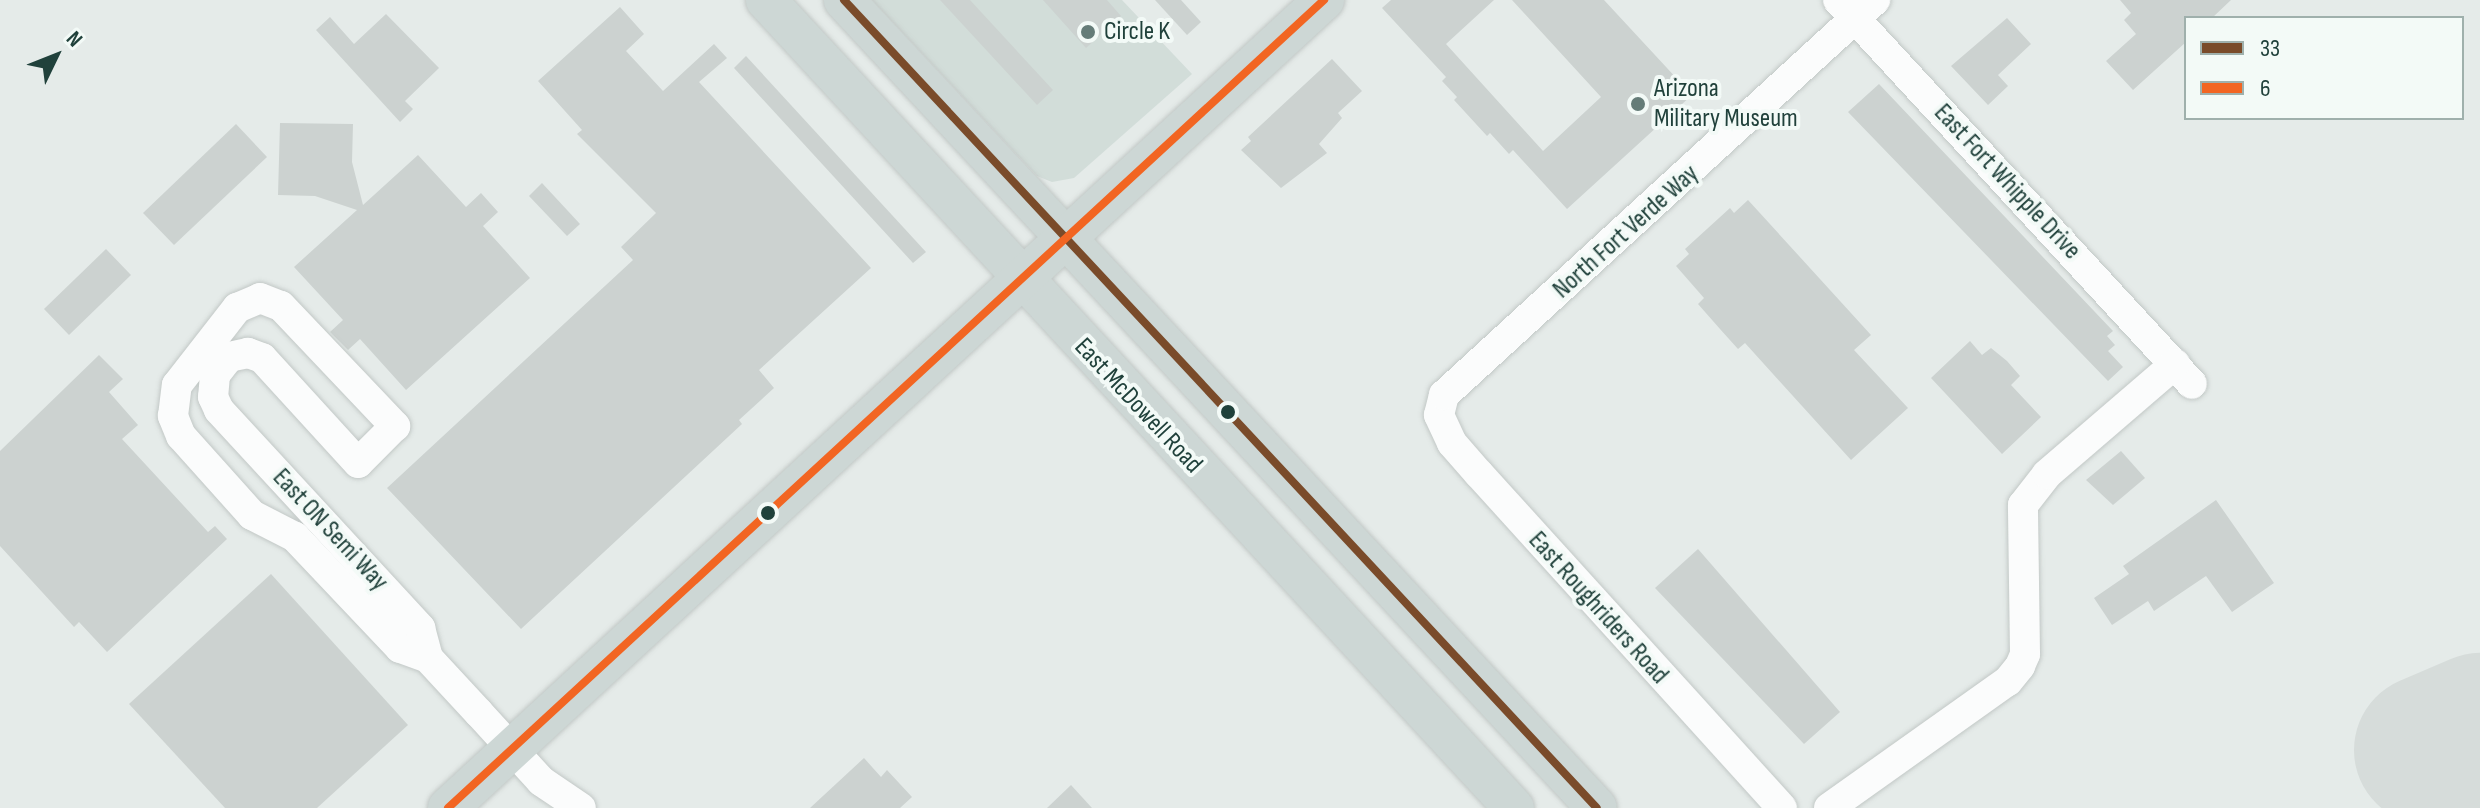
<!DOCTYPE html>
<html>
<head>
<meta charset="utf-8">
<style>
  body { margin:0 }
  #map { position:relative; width:2480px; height:808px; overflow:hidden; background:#e5ebe9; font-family:"Sofia Sans Condensed",sans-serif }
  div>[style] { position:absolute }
  .built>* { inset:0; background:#d2ddd9 }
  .runway>* { height:150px; margin:-75px; padding:0 75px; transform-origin:75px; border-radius:75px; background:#d6dcda }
  .building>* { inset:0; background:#ccd2d0 }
  .roads { filter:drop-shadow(0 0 2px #c2c8c6) drop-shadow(0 0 2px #c2c8c6) }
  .minor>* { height:30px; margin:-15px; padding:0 15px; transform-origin:15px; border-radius:15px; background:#fbfcfc }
  .major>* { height:40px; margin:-20px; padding:0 20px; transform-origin:20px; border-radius:20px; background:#cdd7d5 }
  .bus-1>* { height:8px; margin:-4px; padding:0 4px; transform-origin:4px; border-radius:4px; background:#7a4b2a }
  .bus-2>* { height:8px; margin:-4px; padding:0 4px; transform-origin:4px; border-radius:4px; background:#f26522 }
  .dots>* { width:22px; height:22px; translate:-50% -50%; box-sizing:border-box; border:4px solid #f3faf7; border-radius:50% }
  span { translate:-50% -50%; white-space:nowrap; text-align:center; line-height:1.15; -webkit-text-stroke:8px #f3faf7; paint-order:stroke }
  .poi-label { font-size:26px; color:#20413b }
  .left { translate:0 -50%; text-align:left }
  .street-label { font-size:26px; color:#20413b }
  .legend { position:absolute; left:2184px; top:16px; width:280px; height:104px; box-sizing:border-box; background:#f3faf7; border:2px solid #9fb0ac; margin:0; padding:10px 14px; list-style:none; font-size:24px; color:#20413b }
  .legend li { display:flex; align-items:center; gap:16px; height:40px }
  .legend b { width:40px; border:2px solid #9fb0ac }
  .north { position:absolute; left:16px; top:16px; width:80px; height:80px; -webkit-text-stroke:6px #f3faf7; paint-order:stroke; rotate:47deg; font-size:22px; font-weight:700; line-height:32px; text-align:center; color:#20413b }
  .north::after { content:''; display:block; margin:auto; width:28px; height:36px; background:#20413b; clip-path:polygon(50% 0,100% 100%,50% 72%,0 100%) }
</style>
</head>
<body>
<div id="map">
  <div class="built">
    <i style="clip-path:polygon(872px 0,1122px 0,1192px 74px,1074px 178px,1052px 182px,1037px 176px)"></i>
  </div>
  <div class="runway">
    <i style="left:2429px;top:750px;width:56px;rotate:-23.3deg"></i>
  </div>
  <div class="building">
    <i style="clip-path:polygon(940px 0,970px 0,1053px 90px,1037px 105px)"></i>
    <i style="clip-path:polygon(1043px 0,1107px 0,1121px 16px,1086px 48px)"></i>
    <i style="clip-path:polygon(1155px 0,1181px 0,1201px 22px,1187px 35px)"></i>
    <i style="clip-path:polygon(1391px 0,1494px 0,1446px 44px,1543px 151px,1601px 97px,1512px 0,1604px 0,1692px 95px,1567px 209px,1513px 150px,1509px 154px,1490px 133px,1487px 136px,1454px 100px,1457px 97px,1442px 81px,1446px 77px,1382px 8px)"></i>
    <i style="clip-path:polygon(2120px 0,2231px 0,2212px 18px,2186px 18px,2186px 42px,2133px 90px,2106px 61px,2136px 34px,2124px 20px,2131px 13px)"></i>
    <i style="clip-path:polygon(620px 7px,644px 34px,626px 51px,663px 91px,714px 44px,727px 58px,699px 82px,871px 268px,759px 370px,774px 388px,739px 420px,742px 424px,521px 629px,387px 488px,633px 260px,621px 247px,656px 213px,577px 134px,582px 130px,538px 81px)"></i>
    <i style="clip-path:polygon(386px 14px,439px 68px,405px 101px,413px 109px,400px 122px,316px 30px,330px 17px,354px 44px)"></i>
    <i style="clip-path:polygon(2007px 18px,2031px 44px,1998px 75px,2008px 86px,1988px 105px,1951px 66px)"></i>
    <i style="clip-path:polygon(746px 56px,926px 252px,913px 263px,734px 68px)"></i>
    <i style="clip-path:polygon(1332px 59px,1362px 91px,1338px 113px,1342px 118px,1319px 144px,1327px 153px,1281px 188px,1241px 150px,1251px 141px,1248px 137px)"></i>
    <i style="clip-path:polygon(1879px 84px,2113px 331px,2107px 336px,2115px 345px,2108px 351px,2123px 367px,2108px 381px,1848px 112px)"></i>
    <i style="clip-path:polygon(280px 123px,353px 124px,352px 162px,363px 205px,418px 155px,466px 207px,481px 193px,498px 212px,483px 226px,530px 278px,406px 390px,360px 339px,348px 350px,330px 332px,343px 320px,294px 267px,357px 210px,315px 196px,278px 195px)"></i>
    <i style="clip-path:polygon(236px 124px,267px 157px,174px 245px,143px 213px)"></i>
    <i style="clip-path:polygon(542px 183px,580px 224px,567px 236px,529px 196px)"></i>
    <i style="clip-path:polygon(1748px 200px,1871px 335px,1854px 350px,1908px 408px,1851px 460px,1745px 343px,1738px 349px,1720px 329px,1698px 304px,1704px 298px,1676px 266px,1689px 254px,1685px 249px,1730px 208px,1734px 213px)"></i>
    <i style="clip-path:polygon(106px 249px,131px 275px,69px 335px,44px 309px)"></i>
    <i style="clip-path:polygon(1970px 341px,1982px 355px,1991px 348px,2007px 361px,2020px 376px,2011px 385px,2041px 417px,2002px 454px,1931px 378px)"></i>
    <i style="clip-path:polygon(99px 355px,123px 379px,109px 392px,138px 425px,122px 439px,208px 532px,215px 526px,227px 539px,107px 652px,79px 622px,74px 627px,0 546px,0 451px)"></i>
    <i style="clip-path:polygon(2121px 451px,2145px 478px,2113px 505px,2086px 480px)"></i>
    <i style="clip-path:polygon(2216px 500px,2274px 583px,2232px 612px,2206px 576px,2154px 611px,2148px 601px,2112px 625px,2094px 598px,2129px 574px,2123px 566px)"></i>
    <i style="clip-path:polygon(1698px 549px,1840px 712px,1804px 744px,1655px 588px)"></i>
    <i style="clip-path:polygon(271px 574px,408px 725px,317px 808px,225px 808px,129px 704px)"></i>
    <i style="clip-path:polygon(864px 758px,881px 777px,887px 770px,912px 797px,900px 808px,810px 808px)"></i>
    <i style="clip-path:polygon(1071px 785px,1092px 808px,1047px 808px)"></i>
  </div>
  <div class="roads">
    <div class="minor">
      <i style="left:1838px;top:0;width:522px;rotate:47.33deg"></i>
      <i style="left:428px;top:658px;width:30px;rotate:-160deg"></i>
      <i style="left:400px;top:648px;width:153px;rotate:-133.4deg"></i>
      <i style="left:295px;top:537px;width:48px;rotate:-152.9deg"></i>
      <i style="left:252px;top:515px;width:106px;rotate:-131.9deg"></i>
      <i style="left:181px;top:436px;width:22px;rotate:-112deg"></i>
      <i style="left:173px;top:416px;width:31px;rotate:-83deg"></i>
      <i style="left:177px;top:385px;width:98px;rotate:-52.1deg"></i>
      <i style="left:237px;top:308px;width:25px;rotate:-23deg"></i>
      <i style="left:260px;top:298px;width:22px;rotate:21deg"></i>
      <i style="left:281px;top:306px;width:166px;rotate:46.5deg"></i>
      <i style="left:395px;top:426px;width:52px;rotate:135deg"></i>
      <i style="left:358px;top:463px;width:142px;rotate:-132.4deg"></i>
      <i style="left:262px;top:358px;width:15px;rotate:-160deg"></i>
      <i style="left:248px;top:353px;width:19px;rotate:168deg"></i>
      <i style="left:229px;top:357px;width:23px;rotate:128deg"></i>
      <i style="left:215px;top:375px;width:22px;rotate:95deg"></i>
      <i style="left:213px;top:397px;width:14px;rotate:65deg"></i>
      <i style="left:219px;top:410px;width:297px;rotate:47.3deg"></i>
      <i style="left:420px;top:628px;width:31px;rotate:75deg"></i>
      <i style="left:428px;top:658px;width:75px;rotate:47.2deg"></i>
      <i style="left:479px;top:713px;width:92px;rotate:47.6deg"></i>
      <i style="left:541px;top:781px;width:48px;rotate:34deg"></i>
      <i style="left:1782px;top:808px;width:451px;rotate:-132.2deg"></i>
      <i style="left:1479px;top:474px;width:41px;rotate:-131.1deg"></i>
      <i style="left:1452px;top:443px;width:31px;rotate:-115deg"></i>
      <i style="left:1439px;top:415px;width:21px;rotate:-76deg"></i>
      <i style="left:1444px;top:395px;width:585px;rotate:-42.5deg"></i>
      <i style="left:1829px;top:808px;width:219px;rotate:-35.4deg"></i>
      <i style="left:2008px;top:681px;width:19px;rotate:-51deg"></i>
      <i style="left:2020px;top:666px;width:13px;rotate:-67deg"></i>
      <i style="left:2025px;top:654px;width:149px;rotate:-90.8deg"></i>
      <i style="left:2023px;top:505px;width:39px;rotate:-52deg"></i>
      <i style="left:2047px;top:474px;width:169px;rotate:-40.7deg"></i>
    </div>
    <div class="major">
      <i style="left:766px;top:0;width:1101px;rotate:47.21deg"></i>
      <i style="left:844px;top:0;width:1104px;rotate:47.02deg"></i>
      <i style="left:448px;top:808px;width:1192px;rotate:-42.69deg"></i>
    </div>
  </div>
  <div class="bus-1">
    <i style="left:844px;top:0;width:1104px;rotate:47.02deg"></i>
  </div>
  <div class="bus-2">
    <i style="left:448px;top:808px;width:1192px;rotate:-42.69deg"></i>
  </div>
  <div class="dots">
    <i style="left:1088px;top:32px;background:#657c78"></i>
    <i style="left:1638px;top:104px;background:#657c78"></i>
    <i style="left:1228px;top:412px;background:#20413b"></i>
    <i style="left:768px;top:513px;background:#20413b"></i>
  </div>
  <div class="poi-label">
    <span class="left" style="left:1104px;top:32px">Circle K</span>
    <span class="left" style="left:1654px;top:104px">Arizona<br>Military Museum</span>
  </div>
  <div class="street-label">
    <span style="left:2007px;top:182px;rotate:47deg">East Fort Whipple Drive</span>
    <span style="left:1626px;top:232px;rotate:-42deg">North Fort Verde Way</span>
    <span style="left:1138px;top:406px;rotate:47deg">East McDowell Road</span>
    <span style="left:330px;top:530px;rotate:47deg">East ON Semi Way</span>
    <span style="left:1598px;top:608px;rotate:48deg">East Roughriders Road</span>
  </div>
  <ul class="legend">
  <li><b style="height:10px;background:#7a4b2a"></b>33</li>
  <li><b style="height:10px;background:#f26522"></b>6</li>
  </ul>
  <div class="north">N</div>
</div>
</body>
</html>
